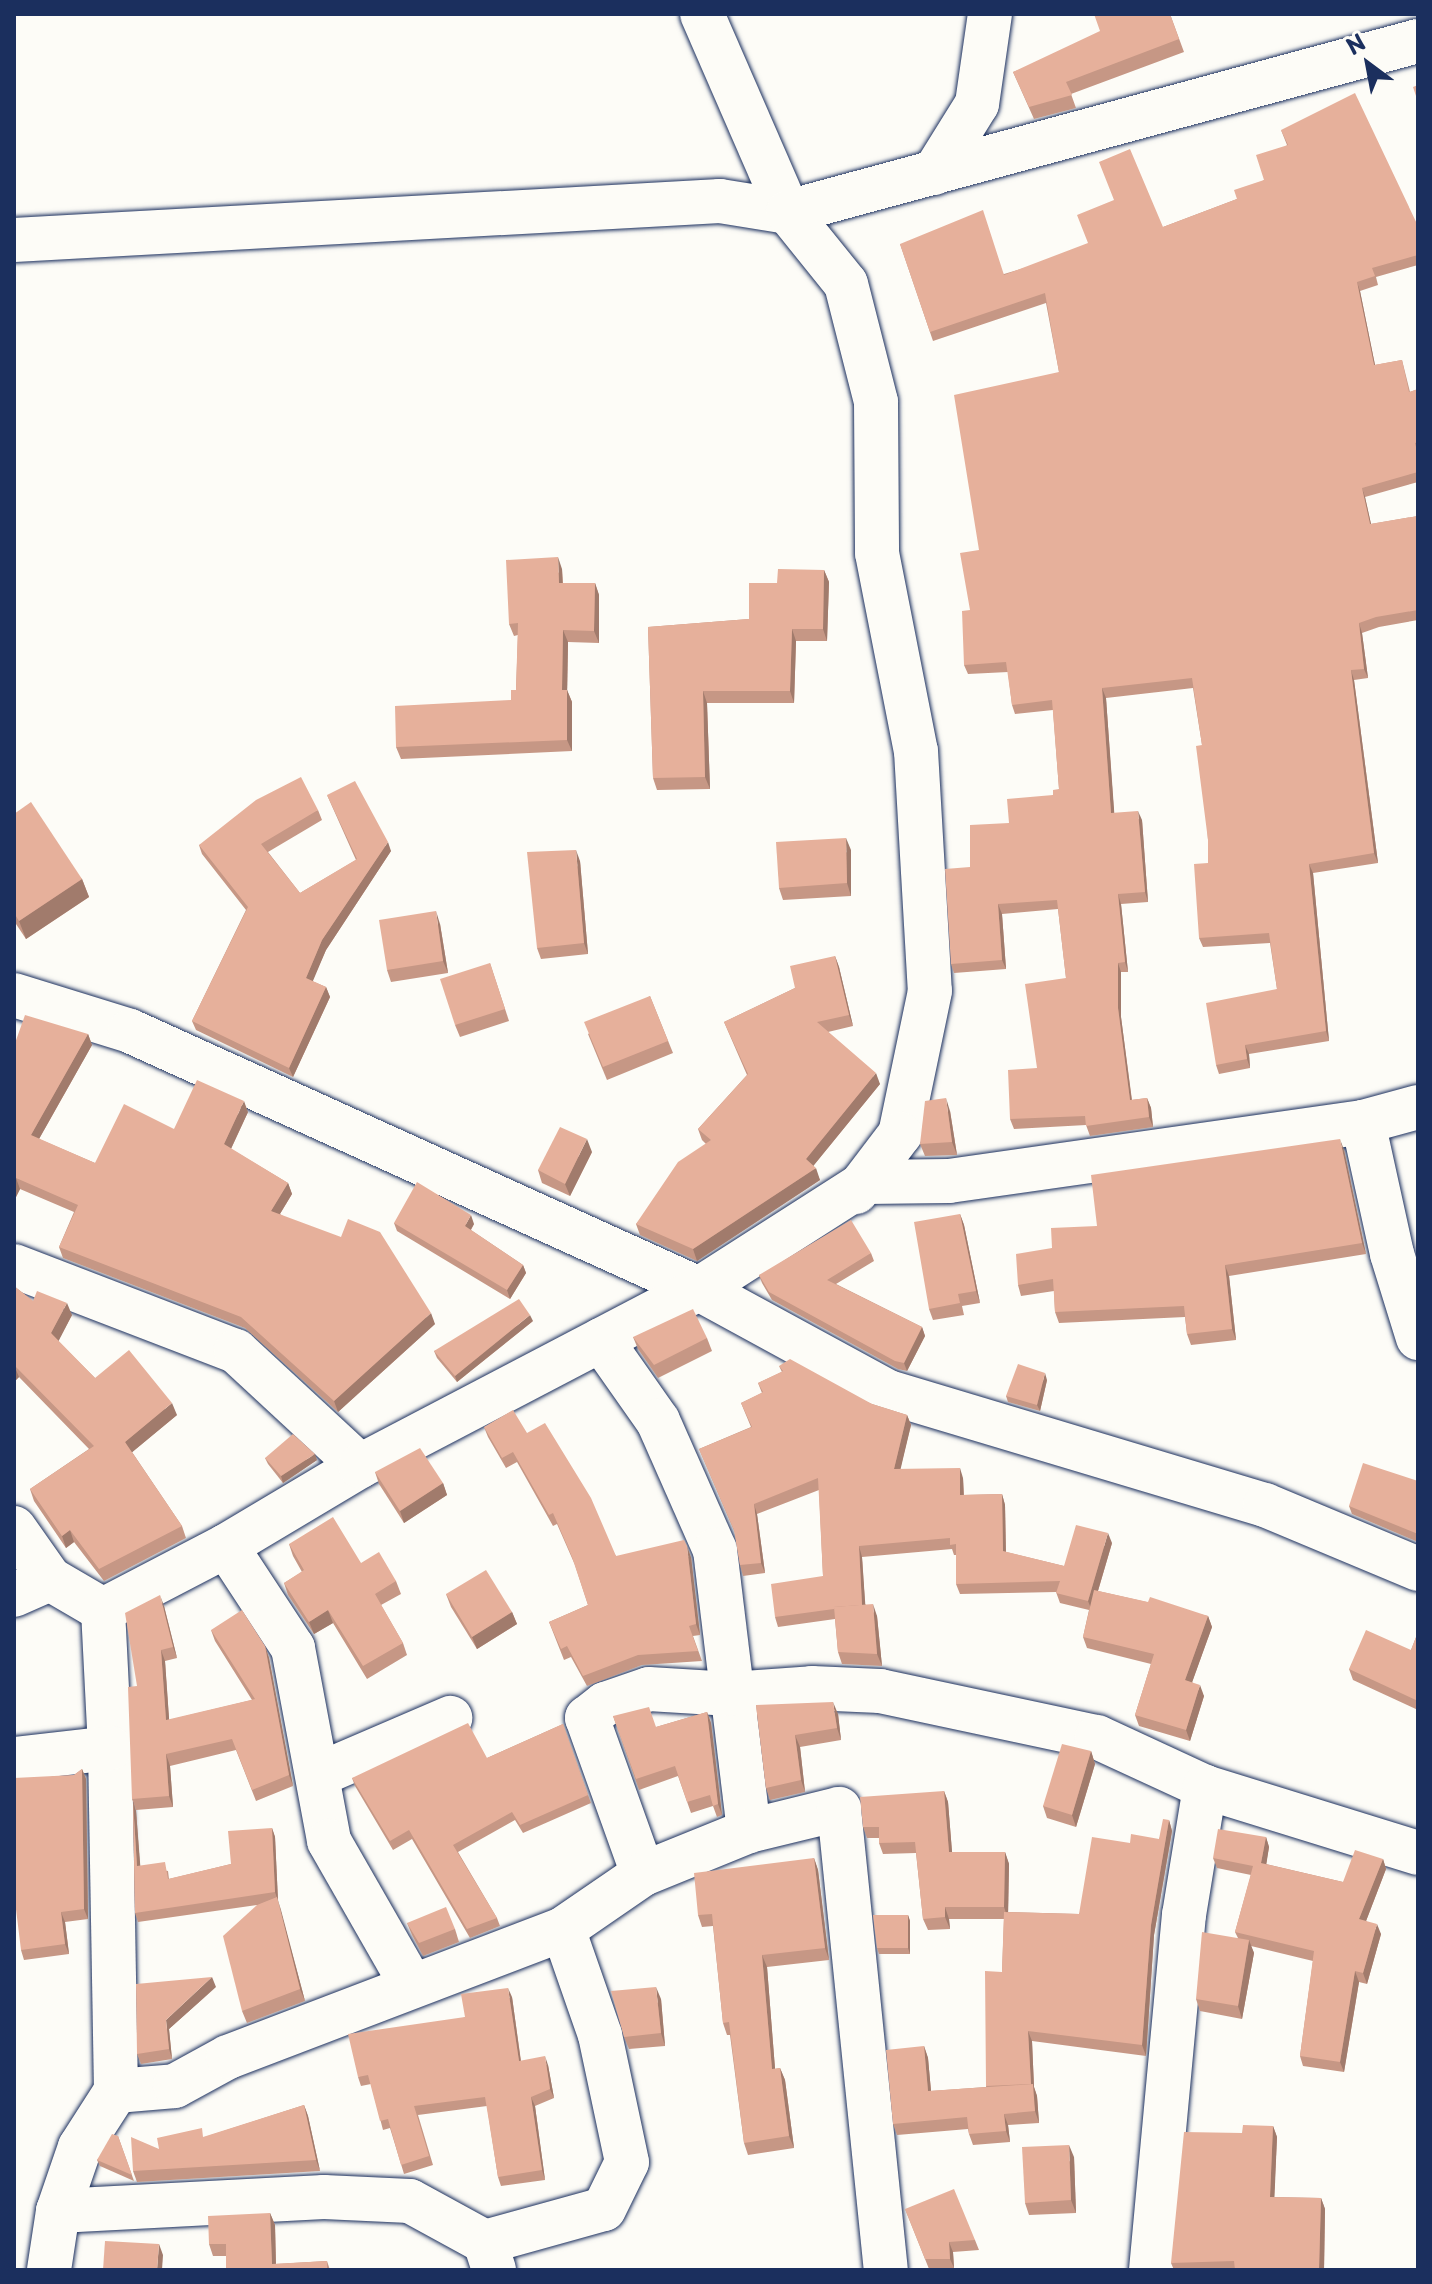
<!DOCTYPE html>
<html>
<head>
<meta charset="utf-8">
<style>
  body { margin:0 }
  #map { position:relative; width:1432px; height:2284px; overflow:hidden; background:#fdfcf7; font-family:"Playpen Sans",sans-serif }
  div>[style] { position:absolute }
  .roads { filter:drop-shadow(0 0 2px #1b2f5e) drop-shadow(0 0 2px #1b2f5e) }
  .minor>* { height:44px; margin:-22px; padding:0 22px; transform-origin:22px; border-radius:22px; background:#fdfcf7 }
  .wall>* { inset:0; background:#c69785 }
  .shaded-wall>* { inset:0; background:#a17b6c }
  .building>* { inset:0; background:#e6b09b }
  span { translate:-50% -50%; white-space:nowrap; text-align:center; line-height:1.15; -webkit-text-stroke:6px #fdfcf7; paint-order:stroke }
  .frame { position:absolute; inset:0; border:16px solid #1b2f5e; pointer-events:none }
  .north { position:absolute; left:1328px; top:24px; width:80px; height:80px; -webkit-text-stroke:6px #fdfcf7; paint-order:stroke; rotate:328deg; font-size:22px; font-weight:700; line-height:32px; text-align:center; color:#1b2f5e }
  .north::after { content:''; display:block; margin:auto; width:28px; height:36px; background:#1b2f5e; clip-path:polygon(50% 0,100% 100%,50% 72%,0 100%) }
</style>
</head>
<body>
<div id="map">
  <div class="roads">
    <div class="minor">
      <i style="left:702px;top:14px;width:216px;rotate:66.5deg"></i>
      <i style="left:788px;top:212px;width:92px;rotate:51.1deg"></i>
      <i style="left:846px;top:284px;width:122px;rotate:75.7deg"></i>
      <i style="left:876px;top:402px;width:151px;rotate:89.6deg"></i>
      <i style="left:877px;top:553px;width:202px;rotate:78.9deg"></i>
      <i style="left:916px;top:751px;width:240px;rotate:86.7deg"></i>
      <i style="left:930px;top:991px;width:146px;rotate:101.8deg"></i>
      <i style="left:900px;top:1134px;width:73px;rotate:127.2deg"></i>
      <i style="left:934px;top:173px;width:81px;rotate:-58.1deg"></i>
      <i style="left:977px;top:104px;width:91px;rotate:-81.8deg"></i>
      <i style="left:14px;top:240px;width:707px;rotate:-3.16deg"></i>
      <i style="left:720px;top:201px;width:69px;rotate:9.2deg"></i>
      <i style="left:788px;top:212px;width:653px;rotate:-15.19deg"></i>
      <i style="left:14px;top:995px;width:121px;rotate:17.2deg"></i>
      <i style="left:130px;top:1031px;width:625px;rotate:24.39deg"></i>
      <i style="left:699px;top:1289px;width:215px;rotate:28.6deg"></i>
      <i style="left:888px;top:1392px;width:394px;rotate:16.7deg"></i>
      <i style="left:1265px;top:1505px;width:166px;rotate:22.7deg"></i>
      <i style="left:1363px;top:1122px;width:135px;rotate:77.6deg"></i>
      <i style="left:1392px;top:1254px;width:88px;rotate:72.8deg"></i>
      <i style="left:14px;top:1266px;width:238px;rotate:21deg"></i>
      <i style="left:236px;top:1351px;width:169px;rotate:42.8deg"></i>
      <i style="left:601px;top:1340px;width:99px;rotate:54.9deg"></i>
      <i style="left:658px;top:1421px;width:141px;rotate:66.2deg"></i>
      <i style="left:715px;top:1550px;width:283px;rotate:83.1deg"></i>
      <i style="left:14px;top:1528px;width:62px;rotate:54.8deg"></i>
      <i style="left:50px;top:1579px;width:61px;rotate:30.3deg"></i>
      <i style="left:103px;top:1610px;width:138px;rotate:87.1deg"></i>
      <i style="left:110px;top:1748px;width:343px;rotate:89deg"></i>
      <i style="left:116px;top:2091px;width:67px;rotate:122.7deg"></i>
      <i style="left:80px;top:2147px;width:68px;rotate:109deg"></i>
      <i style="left:58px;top:2211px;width:60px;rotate:98.7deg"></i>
      <i style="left:226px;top:1546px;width:122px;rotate:56.7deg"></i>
      <i style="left:293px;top:1648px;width:196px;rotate:79.4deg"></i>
      <i style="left:329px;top:1841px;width:167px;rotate:60.2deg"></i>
      <i style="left:14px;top:1595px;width:39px;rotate:-24deg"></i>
      <i style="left:103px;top:1610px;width:139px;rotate:-27.5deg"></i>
      <i style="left:226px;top:1546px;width:156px;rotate:-30.8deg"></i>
      <i style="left:360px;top:1466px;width:382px;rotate:-27.6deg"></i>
      <i style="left:699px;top:1289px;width:198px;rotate:-32.6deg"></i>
      <i style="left:866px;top:1182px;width:83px;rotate:-0.7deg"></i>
      <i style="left:949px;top:1181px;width:418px;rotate:-8.1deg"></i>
      <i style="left:1363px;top:1122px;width:57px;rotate:-15.3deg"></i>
      <i style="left:14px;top:1759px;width:97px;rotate:-6.5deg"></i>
      <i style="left:320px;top:1774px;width:142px;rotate:-23.3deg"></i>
      <i style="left:643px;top:1874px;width:166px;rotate:-109.7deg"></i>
      <i style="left:587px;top:1718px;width:23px;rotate:-38deg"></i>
      <i style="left:605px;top:1704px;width:46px;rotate:-18.8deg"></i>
      <i style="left:649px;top:1689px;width:82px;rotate:3.5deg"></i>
      <i style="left:731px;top:1694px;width:81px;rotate:-4.2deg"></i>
      <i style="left:812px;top:1688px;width:68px;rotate:2.5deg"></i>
      <i style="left:880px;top:1691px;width:222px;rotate:12deg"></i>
      <i style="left:1097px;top:1737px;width:119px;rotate:24.8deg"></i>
      <i style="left:1205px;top:1787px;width:223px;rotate:17.2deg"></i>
      <i style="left:116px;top:2091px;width:59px;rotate:-4.8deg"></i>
      <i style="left:175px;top:2086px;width:60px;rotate:-28.7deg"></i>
      <i style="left:228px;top:2057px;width:359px;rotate:-20.9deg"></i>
      <i style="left:563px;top:1929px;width:97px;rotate:-34.5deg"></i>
      <i style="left:643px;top:1874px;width:114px;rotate:-22.1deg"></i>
      <i style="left:749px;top:1831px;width:93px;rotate:-13.7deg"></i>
      <i style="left:839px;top:1809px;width:463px;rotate:84.2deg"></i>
      <i style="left:58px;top:2211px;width:266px;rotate:-3deg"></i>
      <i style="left:324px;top:2197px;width:86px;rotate:2.7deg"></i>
      <i style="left:410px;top:2201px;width:85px;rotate:28.7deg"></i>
      <i style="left:485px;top:2242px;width:29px;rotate:72deg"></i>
      <i style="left:485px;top:2242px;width:123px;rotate:-15.5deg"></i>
      <i style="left:604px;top:2209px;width:52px;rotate:-63.9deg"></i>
      <i style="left:627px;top:2162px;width:130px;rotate:-102deg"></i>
      <i style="left:600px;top:2035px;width:112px;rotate:-109.2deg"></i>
      <i style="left:1151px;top:2270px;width:357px;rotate:-84.7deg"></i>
      <i style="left:1184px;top:1915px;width:130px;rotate:-80.7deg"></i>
    </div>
  </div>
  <div class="wall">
    <i style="clip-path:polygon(1170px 14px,1184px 52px,1071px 94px,1076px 108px,1034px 119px,1013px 72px)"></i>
    <i style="clip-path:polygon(1281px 130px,1418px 226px,1418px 265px,1376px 277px,1378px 285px,1360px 291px,1375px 365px,1402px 360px,1410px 392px,1418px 389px,1418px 482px,1365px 497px,1371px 524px,1418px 516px,1418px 620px,1379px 627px,1362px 633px,1368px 678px,1354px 680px,1378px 863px,1313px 873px,1329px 1041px,1249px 1054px,1250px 1068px,1219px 1074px,1216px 1065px,1277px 989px,1270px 943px,1203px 947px,1199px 938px,1208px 863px,1208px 840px,1202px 745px,1193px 688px,1106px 698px,1114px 813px,1142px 820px,1148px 902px,1121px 904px,1128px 972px,1121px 972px,1121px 1017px,1132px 1100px,1147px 1098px,1151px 1108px,1153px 1127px,1090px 1136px,1086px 1125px,1014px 1129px,1010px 1119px,1037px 1068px,1066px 978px,1058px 909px,1002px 914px,1006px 969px,954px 973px,951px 964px,970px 867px,1009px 823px,1053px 795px,1059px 789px,1053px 710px,1015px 714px,1012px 705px,1008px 672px,968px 674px,964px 665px,970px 610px,979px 550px,1059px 372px,1046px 303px,933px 341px,900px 244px,1004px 274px,1163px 227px,1237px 199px,1264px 180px,1287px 145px)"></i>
    <i style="clip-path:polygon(562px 569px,563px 583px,595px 583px,599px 595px,599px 643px,568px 642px,567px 690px,572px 702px,572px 751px,401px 759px,396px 747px,511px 700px,516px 690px,518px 635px,514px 636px,509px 624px)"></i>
    <i style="clip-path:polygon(824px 570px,829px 582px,827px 641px,796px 641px,794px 703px,707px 703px,710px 789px,657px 790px,653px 778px,648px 627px,749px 619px,777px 583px)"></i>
    <i style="clip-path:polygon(327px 795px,391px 851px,326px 950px,312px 981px,326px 987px,330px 997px,293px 1077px,196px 1030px,192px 1021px,246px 910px,202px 854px,199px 845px,318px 810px,322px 820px,268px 852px,300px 893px,356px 860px)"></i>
    <i style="clip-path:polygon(14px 814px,82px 879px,89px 897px,26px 939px,14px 921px)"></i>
    <i style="clip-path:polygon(851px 850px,851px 896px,783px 900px,779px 888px)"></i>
    <i style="clip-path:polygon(580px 861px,588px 954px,541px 959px,537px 948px)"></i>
    <i style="clip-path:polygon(440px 924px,448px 973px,391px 982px,387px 970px)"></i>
    <i style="clip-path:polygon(835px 956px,839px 967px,853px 1026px,828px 1032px,880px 1084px,813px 1166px,820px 1180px,697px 1261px,640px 1235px,636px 1224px,706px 1144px,702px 1140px,698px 1129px,747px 1075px,724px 1022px,795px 988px)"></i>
    <i style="clip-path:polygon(490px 963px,509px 1021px,460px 1037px,455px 1025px)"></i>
    <i style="clip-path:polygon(650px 996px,673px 1053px,607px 1080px,588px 1034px)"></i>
    <i style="clip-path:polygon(88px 1034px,92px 1045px,39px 1139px,95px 1163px,174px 1129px,248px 1112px,231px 1149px,288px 1183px,292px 1194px,280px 1214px,435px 1324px,338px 1412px,245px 1328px,63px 1258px,59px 1247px,74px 1212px,20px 1189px,16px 1197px,14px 1196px,14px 1046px)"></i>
    <i style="clip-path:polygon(950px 1111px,957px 1155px,925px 1156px,920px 1144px)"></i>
    <i style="clip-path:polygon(1344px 1150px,1366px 1254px,1229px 1276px,1236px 1340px,1191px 1345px,1187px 1334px,1185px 1317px,1059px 1323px,1055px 1312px,1054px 1291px,1021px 1296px,1018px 1285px,1052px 1248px,1097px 1226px)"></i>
    <i style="clip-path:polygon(592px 1152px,570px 1196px,542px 1183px,538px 1170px)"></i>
    <i style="clip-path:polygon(960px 1214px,964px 1225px,980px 1303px,962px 1306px,964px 1315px,933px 1320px,929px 1309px)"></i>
    <i style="clip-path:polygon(394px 1223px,474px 1224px,471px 1230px,523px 1265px,526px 1273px,510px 1299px,397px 1231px)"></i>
    <i style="clip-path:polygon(871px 1253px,874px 1261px,836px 1284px,922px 1327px,925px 1336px,907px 1371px,898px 1369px,772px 1300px,762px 1283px,759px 1275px)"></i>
    <i style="clip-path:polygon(14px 1286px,33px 1301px,72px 1315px,58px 1341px,95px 1378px,177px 1415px,132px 1452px,182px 1526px,186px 1538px,104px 1581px,74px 1542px,66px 1548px,34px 1501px,30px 1489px,89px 1449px,19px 1377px,14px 1382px)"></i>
    <i style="clip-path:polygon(533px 1321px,457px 1382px,437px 1358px,434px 1351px)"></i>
    <i style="clip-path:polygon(633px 1337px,707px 1338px,712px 1351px,658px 1378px,638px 1349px)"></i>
    <i style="clip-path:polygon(779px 1366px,872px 1404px,907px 1415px,911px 1425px,900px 1469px,963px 1478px,964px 1495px,1002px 1494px,1005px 1505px,1006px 1552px,1064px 1566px,1112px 1543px,1098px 1591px,1208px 1616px,1212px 1627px,1192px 1682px,1204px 1696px,1190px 1741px,1139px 1726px,1135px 1715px,1151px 1664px,1087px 1648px,1083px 1637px,1089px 1610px,1060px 1603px,1056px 1592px,960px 1594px,956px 1584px,956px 1555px,954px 1555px,952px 1549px,862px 1557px,865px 1604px,877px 1616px,882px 1666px,842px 1664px,838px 1652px,835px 1619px,778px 1627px,775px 1617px,823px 1576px,819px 1490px,757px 1514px,765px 1573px,743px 1576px,740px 1565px,735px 1533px,699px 1449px,751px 1427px,741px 1403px,762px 1393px,758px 1383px,782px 1372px)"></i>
    <i style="clip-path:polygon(1047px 1380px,1040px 1411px,1008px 1402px,1006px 1396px)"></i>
    <i style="clip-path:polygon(484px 1427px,527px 1433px,616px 1556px,691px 1557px,700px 1635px,693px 1636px,702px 1661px,642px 1665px,587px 1686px,571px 1657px,564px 1660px,549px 1622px,588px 1605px,575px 1565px,557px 1524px,553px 1526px,517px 1462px,506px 1468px,488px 1437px)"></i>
    <i style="clip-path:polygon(265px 1458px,317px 1460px,283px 1483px,268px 1464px)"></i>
    <i style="clip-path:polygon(375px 1472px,443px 1483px,447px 1495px,404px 1523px,379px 1484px)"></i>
    <i style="clip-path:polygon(1418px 1481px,1418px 1542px,1352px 1514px,1349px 1506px)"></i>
    <i style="clip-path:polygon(289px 1544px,361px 1563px,396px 1581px,401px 1594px,381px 1605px,403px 1643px,407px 1655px,367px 1679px,333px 1623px,314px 1634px,288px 1595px,284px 1583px,302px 1572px,293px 1556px)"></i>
    <i style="clip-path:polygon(446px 1594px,512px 1612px,517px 1624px,477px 1649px,451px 1607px)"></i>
    <i style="clip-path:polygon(164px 1606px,177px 1658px,165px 1661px,169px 1720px,252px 1700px,215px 1641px,211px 1630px,265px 1646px,269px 1658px,293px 1786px,256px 1801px,236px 1750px,170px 1766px,173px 1807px,136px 1810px,132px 1799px,137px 1686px)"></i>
    <i style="clip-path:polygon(1418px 1632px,1418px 1710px,1353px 1680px,1349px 1669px,1411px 1650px)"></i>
    <i style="clip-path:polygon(756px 1705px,838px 1714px,841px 1740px,800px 1747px,805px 1792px,770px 1800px,766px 1788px)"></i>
    <i style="clip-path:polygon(707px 1712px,711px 1723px,722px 1815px,717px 1817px,713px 1806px,691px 1813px,678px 1776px,639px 1790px,613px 1716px,656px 1727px)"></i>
    <i style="clip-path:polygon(563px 1724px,591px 1803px,523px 1833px,515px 1820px,458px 1852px,497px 1918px,500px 1926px,470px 1938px,412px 1839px,393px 1850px,355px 1786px,352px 1778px,487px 1758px)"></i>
    <i style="clip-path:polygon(1091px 1751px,1095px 1764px,1076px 1827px,1047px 1818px,1043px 1806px)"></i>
    <i style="clip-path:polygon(82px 1769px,86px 1779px,88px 1919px,65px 1922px,69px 1954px,24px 1960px,21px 1950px,74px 1775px)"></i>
    <i style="clip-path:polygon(944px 1791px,948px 1802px,952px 1852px,1005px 1852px,1009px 1864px,1008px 1912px,1079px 1914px,1130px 1843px,1159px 1839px,1169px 1820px,1172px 1831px,1154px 1935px,1146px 2056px,1032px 2041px,1034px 2087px,1037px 2096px,1039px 2123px,1008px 2125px,1010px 2142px,973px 2145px,969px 2134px,968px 2129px,897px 2135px,893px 2124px,924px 2046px,928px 2058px,931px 2091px,986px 2087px,1002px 1972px,1004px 1919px,949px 1919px,950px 1929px,928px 1930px,923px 1919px,916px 1853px,883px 1854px,879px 1843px,879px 1838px,867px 1838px,863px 1827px)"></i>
    <i style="clip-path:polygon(133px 1802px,136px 1811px,140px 1866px,168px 1871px,169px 1879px,231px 1864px,272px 1828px,275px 1837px,278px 1901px,305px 2001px,247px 2023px,242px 2011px,257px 1905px,138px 1922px,135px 1913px)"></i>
    <i style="clip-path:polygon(1266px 1837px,1269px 1847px,1266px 1864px,1343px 1882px,1383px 1859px,1386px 1869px,1366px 1921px,1381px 1934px,1367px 1984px,1359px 1982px,1344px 2072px,1303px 2066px,1300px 2056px,1313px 1961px,1251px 1946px,1254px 1953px,1242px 2019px,1200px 2011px,1196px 1999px,1238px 1938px,1235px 1932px,1251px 1875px,1217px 1868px,1213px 1858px)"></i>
    <i style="clip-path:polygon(814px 1858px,818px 1870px,829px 1960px,767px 1967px,775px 2069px,780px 2068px,785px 2080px,794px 2148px,748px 2155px,744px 2143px,730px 2035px,727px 2035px,723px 2023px,713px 1926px,702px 1927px,698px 1915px)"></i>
    <i style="clip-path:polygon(908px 1915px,910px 1921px,910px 1954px,879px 1954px,877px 1948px)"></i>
    <i style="clip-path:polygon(407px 1923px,455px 1929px,459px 1942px,423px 1956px,412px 1935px)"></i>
    <i style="clip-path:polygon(216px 1987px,169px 2029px,172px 2059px,141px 2064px,137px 2054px)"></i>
    <i style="clip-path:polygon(512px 1997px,521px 2061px,548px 2065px,554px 2098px,535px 2106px,545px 2180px,501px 2186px,498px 2177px,487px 2106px,418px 2115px,433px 2165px,404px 2174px,390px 2128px,383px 2130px,371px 2084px,361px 2086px,358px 2077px,465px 2017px)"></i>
    <i style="clip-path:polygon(661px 1999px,665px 2046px,629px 2049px,624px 2037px)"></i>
    <i style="clip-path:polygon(304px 2105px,308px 2116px,320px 2171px,137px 2182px,133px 2171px,205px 2137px)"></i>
    <i style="clip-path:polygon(1273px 2126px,1277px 2137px,1274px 2197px,1321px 2198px,1325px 2209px,1324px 2270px,1174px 2270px,1171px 2263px,1242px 2133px)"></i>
    <i style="clip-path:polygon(118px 2136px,134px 2181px,100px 2166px,97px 2160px)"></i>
    <i style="clip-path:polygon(1074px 2157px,1076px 2213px,1029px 2215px,1025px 2203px)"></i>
    <i style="clip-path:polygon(905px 2209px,975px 2240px,979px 2250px,953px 2252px,954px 2268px,929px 2269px)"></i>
    <i style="clip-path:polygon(270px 2213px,275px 2225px,276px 2264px,327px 2261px,330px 2270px,226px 2270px,226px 2256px,213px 2256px,209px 2244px)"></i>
  </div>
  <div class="shaded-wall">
    <i style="clip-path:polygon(1357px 282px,1360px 291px,1377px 375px,1374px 365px)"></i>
    <i style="clip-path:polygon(1362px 488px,1365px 497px,1373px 533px,1370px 524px)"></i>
    <i style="clip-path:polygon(558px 557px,562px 569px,563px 595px,559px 583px)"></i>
    <i style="clip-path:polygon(824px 570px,829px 582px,827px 641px,823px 629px)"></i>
    <i style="clip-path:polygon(595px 583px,599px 595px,599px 643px,594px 631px)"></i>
    <i style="clip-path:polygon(1359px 623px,1362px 633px,1368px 678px,1364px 669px)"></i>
    <i style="clip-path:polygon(792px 629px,796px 641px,794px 703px,790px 691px)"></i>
    <i style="clip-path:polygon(563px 630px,568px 642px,567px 702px,562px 690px)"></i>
    <i style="clip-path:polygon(1351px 670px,1354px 680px,1378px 863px,1374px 853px)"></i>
    <i style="clip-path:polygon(1102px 688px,1106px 698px,1115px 823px,1111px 813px)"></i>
    <i style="clip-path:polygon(567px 690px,572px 702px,572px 751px,567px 740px)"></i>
    <i style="clip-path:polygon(703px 691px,707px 703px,710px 789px,705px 777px)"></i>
    <i style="clip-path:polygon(1138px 811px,1142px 820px,1148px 902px,1145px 892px)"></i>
    <i style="clip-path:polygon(846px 838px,851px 850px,851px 896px,847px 883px)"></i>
    <i style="clip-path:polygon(388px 842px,391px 851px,326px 950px,310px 988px,306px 978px,322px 940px)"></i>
    <i style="clip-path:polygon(576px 850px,580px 861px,588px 954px,584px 943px)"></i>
    <i style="clip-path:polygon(1309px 864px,1313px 873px,1329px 1041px,1326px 1031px)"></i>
    <i style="clip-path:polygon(82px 879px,89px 897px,26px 939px,19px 921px)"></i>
    <i style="clip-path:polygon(1118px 894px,1121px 904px,1128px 972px,1125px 962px)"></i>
    <i style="clip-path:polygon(998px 904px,1002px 914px,1006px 969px,1002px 960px)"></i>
    <i style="clip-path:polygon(436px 911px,440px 924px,448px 973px,443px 961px)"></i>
    <i style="clip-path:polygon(835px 956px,839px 967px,853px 1026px,849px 1015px)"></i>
    <i style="clip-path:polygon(1118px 963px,1121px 972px,1121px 1017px,1133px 1110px,1130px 1100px,1118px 1008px)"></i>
    <i style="clip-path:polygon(326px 987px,330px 997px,293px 1077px,289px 1068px)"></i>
    <i style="clip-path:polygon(88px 1034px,92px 1045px,35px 1146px,31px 1135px)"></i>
    <i style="clip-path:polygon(1245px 1045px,1249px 1054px,1250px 1068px,1247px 1059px)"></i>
    <i style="clip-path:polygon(876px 1073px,880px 1084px,810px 1170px,806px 1159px)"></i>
    <i style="clip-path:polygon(946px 1098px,950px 1111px,957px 1155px,952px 1142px)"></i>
    <i style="clip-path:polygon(1147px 1098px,1151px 1108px,1153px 1127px,1149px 1117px)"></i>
    <i style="clip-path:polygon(244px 1101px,248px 1112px,228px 1155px,224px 1144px)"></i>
    <i style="clip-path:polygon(587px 1139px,592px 1152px,570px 1196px,565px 1184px)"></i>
    <i style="clip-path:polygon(1340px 1139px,1344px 1150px,1366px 1254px,1362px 1243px)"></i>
    <i style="clip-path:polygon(816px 1168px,820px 1180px,697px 1261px,693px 1249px)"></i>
    <i style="clip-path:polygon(16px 1178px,20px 1189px,16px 1197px,14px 1190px,14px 1182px)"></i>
    <i style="clip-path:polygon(288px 1183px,292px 1194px,275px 1222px,271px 1211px)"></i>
    <i style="clip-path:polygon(960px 1214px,964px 1225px,980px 1303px,976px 1291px)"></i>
    <i style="clip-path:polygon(471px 1215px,474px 1224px,468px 1234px,465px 1226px)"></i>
    <i style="clip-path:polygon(523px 1265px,526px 1273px,510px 1299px,507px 1290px)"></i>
    <i style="clip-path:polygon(1225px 1265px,1229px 1276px,1236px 1340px,1232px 1329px)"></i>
    <i style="clip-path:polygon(67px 1303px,72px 1315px,56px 1346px,51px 1333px)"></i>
    <i style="clip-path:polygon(431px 1313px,435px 1324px,338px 1412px,334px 1401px)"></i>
    <i style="clip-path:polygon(530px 1315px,533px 1321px,457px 1382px,455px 1376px)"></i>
    <i style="clip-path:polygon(922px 1327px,925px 1336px,907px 1371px,904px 1363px)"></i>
    <i style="clip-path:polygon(14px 1365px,19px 1377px,14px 1382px)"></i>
    <i style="clip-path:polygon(1045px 1373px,1047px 1380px,1040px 1411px,1037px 1405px)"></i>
    <i style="clip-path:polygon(172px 1403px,177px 1415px,130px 1454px,125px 1442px)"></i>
    <i style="clip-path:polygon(907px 1415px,911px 1425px,898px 1480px,894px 1469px)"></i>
    <i style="clip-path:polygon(315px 1454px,317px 1460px,283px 1483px,281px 1476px)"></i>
    <i style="clip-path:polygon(960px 1468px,963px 1478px,964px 1505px,960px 1495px)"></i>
    <i style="clip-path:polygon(443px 1483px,447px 1495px,404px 1523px,400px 1511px)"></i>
    <i style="clip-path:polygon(1002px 1494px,1005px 1505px,1006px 1561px,1003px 1551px)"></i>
    <i style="clip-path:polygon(754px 1504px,757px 1514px,765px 1573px,761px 1563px)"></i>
    <i style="clip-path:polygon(70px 1530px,74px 1542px,66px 1548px,62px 1536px)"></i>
    <i style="clip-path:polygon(1108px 1533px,1112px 1543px,1092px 1611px,1088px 1601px)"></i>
    <i style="clip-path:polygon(687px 1546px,691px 1557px,700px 1635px,696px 1624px)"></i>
    <i style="clip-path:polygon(859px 1546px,862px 1557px,866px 1615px,862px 1605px)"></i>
    <i style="clip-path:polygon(160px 1595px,164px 1606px,177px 1658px,173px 1647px)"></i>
    <i style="clip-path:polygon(873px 1604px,877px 1616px,882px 1666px,877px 1654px)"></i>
    <i style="clip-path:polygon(328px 1610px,333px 1623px,314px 1634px,309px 1622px)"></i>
    <i style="clip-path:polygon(512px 1612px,517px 1624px,477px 1649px,472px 1637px)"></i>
    <i style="clip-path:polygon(1208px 1616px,1212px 1627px,1189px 1691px,1185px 1680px)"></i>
    <i style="clip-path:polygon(265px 1646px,269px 1658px,293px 1786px,289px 1775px)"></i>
    <i style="clip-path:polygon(161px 1650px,165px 1661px,170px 1732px,166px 1720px)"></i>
    <i style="clip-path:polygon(1200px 1685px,1204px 1696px,1190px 1741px,1186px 1730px)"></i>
    <i style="clip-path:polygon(833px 1702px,838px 1714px,841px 1740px,837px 1728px)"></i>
    <i style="clip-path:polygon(707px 1712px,711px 1723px,722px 1815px,718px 1804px)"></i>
    <i style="clip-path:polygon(795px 1735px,800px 1747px,805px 1792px,801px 1780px)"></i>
    <i style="clip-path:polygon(1091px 1751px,1095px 1764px,1076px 1827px,1072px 1815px)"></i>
    <i style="clip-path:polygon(166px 1754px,170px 1766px,173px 1807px,169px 1796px)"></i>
    <i style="clip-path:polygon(82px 1769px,86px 1779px,88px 1919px,84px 1909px)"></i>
    <i style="clip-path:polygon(944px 1791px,948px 1802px,953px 1864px,949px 1852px)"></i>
    <i style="clip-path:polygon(133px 1802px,136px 1811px,141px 1875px,137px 1866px)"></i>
    <i style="clip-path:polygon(1169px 1820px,1172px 1831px,1154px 1935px,1146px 2056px,1142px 2045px,1151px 1925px)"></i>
    <i style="clip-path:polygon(272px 1828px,275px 1837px,278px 1901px,275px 1892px)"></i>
    <i style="clip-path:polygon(1266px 1837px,1269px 1847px,1265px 1873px,1261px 1863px)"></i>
    <i style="clip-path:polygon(1005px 1852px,1009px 1864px,1008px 1919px,1004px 1907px)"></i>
    <i style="clip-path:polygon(814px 1858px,818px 1870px,829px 1960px,825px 1948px)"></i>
    <i style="clip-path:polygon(1383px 1859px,1386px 1869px,1363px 1929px,1359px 1919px)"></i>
    <i style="clip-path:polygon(277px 1897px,281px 1910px,305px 2001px,300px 1989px)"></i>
    <i style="clip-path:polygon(945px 1907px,949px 1919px,950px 1929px,945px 1917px)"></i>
    <i style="clip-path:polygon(61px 1912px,65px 1922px,69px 1954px,65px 1944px)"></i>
    <i style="clip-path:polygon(908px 1915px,910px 1921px,910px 1954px,908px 1948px)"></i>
    <i style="clip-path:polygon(1377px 1924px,1381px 1934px,1367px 1984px,1363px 1973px)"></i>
    <i style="clip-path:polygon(1249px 1940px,1254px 1953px,1242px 2019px,1238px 2006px)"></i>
    <i style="clip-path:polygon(762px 1955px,767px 1967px,776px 2081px,772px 2069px)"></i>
    <i style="clip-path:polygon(1355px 1971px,1359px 1982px,1344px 2072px,1340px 2062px)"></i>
    <i style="clip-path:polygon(212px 1977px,216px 1987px,169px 2029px,172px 2059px,169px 2049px,166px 2020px)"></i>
    <i style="clip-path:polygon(656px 1987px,661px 1999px,665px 2046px,661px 2033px)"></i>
    <i style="clip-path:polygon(508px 1988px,512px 1997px,522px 2070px,519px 2061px)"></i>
    <i style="clip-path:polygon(1028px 2031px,1032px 2041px,1034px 2087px,1037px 2096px,1039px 2123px,1035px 2111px,1031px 2084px)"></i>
    <i style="clip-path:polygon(924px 2046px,928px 2058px,932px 2102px,928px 2091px)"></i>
    <i style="clip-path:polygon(545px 2056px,548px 2065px,554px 2098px,550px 2089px)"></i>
    <i style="clip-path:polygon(780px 2068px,785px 2080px,794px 2148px,789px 2136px)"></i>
    <i style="clip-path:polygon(531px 2097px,535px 2106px,545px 2180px,542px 2170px)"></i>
    <i style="clip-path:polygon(304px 2105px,308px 2116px,320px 2171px,316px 2160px)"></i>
    <i style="clip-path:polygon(1004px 2114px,1008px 2125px,1010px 2142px,1006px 2131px)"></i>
    <i style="clip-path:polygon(1273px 2126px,1277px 2137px,1274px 2208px,1270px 2197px)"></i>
    <i style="clip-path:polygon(1069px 2145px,1074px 2157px,1076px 2213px,1071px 2200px)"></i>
    <i style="clip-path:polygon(1321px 2198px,1325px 2209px,1324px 2270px,1319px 2270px)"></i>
    <i style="clip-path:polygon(270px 2213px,275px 2225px,276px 2270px,272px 2264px)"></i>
    <i style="clip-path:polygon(949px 2242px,953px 2252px,954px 2268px,950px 2259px)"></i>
    <i style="clip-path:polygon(159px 2244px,163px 2255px,162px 2270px,157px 2270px)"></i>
  </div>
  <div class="building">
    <i style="clip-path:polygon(1094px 14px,1170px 14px,1179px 39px,1066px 82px,1072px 95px,1029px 107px,1013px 72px,1100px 31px)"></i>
    <i style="clip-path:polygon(1418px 85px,1418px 102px,1413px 87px)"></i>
    <i style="clip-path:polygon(1355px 93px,1418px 226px,1418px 255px,1372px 268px,1375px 276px,1357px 282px,1374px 365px,1402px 360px,1409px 392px,1418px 389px,1418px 442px,1415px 443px,1418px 455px,1418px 472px,1362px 488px,1370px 524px,1418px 516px,1418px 610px,1376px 617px,1359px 623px,1364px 669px,1351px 670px,1374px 853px,1309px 864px,1326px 1031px,1245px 1045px,1247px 1059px,1216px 1065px,1206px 1003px,1277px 989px,1269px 933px,1199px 938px,1194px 864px,1208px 863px,1208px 840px,1196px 746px,1202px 745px,1192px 678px,1102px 688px,1111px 813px,1138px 811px,1145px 892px,1118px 894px,1125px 962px,1118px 963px,1118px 1008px,1130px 1100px,1147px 1098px,1149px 1117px,1086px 1126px,1085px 1116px,1010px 1119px,1008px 1070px,1037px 1068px,1025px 984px,1066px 978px,1057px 900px,998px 904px,1002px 960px,951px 964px,945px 869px,970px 867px,970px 825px,1009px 823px,1007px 799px,1053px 795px,1053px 790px,1059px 789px,1052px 700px,1012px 705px,1006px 662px,964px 665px,962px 611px,970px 610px,960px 553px,979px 550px,954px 395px,1059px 372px,1045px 293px,930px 332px,900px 244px,983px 210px,1004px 275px,1088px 243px,1077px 215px,1114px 200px,1099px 162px,1130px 149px,1163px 227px,1237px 199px,1234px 190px,1264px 180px,1256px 155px,1288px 145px,1281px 130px)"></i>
    <i style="clip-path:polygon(558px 557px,559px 583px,595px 583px,594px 631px,563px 630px,562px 690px,567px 690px,567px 740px,396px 747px,395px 706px,511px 700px,511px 690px,516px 690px,518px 623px,509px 624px,506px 560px)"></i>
    <i style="clip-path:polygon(778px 569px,824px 570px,823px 629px,792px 629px,790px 691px,703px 691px,705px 777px,653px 778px,648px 627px,749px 619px,749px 583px,777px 583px)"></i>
    <i style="clip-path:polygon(301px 777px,318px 810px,261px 844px,300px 893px,357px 859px,327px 795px,355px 781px,388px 842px,322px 940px,306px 978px,326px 987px,289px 1068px,192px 1021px,248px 907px,199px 845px,256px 800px)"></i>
    <i style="clip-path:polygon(31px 802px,82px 879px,19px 921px,14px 913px,14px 814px)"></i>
    <i style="clip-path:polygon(846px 838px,847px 883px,779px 888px,776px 842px)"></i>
    <i style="clip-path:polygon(576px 850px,584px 943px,537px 948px,527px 852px)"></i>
    <i style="clip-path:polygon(436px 911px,443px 961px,387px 970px,379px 920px)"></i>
    <i style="clip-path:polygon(835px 956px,849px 1015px,817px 1022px,876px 1073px,806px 1159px,816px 1168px,693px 1249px,636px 1224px,678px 1162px,711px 1140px,698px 1129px,748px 1074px,724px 1022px,795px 988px,790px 966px)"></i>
    <i style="clip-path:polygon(490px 963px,505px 1009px,455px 1025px,440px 979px)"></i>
    <i style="clip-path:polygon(650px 996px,668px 1041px,603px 1067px,584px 1022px)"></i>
    <i style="clip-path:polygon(25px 1015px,88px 1034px,31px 1135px,95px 1163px,124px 1104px,174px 1129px,197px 1080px,244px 1101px,224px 1144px,288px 1183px,271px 1211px,341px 1237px,348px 1219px,380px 1232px,431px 1313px,334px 1401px,241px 1317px,59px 1247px,78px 1205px,16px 1178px,14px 1182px,14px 1046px)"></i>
    <i style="clip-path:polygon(946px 1098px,952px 1142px,920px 1144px,925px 1101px)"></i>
    <i style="clip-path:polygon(560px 1127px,587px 1139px,565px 1184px,538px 1170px)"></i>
    <i style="clip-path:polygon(1340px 1139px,1362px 1243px,1225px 1265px,1232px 1329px,1187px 1334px,1184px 1306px,1055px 1312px,1053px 1279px,1018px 1285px,1016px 1254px,1052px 1248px,1051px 1228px,1097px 1226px,1091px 1175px)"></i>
    <i style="clip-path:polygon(417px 1182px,471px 1215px,465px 1226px,523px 1265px,507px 1290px,394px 1223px)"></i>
    <i style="clip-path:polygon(960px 1214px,976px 1291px,958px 1294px,960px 1303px,929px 1309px,914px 1222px)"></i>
    <i style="clip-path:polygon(851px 1220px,871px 1253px,827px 1280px,922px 1327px,904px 1363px,895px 1361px,769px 1292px,759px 1275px)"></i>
    <i style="clip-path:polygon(14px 1286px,33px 1301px,37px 1291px,67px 1303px,51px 1333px,95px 1378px,129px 1350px,172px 1403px,125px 1442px,182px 1526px,99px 1569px,70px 1530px,62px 1536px,30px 1489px,94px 1446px,14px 1365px)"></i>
    <i style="clip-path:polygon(519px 1299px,530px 1315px,455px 1376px,434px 1351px)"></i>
    <i style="clip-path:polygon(693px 1309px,707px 1338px,654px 1365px,633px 1337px)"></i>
    <i style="clip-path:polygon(790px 1359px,872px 1404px,907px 1415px,894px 1469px,960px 1468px,960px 1495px,1002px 1494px,1003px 1551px,1064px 1566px,1076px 1525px,1108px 1533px,1088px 1601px,1056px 1593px,1060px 1581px,956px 1584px,956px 1544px,950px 1545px,950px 1538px,859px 1546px,862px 1605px,834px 1607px,834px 1609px,775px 1617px,771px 1584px,823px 1576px,818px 1478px,754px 1504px,761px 1563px,740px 1565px,734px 1530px,699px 1449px,752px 1427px,741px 1403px,763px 1392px,758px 1383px,783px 1371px,779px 1366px)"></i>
    <i style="clip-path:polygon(1018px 1364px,1045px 1373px,1037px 1405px,1006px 1396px)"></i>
    <i style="clip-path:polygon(513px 1410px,527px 1433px,545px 1423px,591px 1498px,616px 1556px,684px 1540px,687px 1546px,696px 1624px,689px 1626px,698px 1651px,638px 1655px,583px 1676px,567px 1646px,561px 1649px,549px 1622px,588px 1605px,572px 1557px,553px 1513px,549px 1515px,513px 1452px,502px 1458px,484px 1427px)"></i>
    <i style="clip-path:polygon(293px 1434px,315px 1454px,281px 1476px,265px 1458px)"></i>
    <i style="clip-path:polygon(420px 1448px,443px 1483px,400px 1511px,375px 1472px)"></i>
    <i style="clip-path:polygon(1363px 1463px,1418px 1481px,1418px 1534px,1349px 1506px)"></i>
    <i style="clip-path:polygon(333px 1517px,361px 1563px,379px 1552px,396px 1581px,375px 1594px,403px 1643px,363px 1666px,328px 1610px,309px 1622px,284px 1583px,304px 1570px,289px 1544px)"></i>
    <i style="clip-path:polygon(486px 1570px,512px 1612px,472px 1637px,446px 1594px)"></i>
    <i style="clip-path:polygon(1094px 1590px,1148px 1602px,1150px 1597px,1208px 1616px,1185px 1680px,1200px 1685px,1186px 1730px,1135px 1715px,1154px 1654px,1083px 1637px)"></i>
    <i style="clip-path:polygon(160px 1595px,173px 1647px,161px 1650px,166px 1720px,255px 1699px,211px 1630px,242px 1610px,265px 1646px,289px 1775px,252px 1790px,232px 1739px,166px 1754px,169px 1796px,132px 1799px,128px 1687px,137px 1686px,125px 1613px)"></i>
    <i style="clip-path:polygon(873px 1604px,877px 1654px,838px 1652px,834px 1607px)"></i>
    <i style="clip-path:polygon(1366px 1630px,1411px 1650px,1418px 1632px,1418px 1701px,1349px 1669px)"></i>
    <i style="clip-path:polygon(833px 1702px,837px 1728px,795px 1735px,801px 1780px,766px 1788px,756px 1705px)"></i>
    <i style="clip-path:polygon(649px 1707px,656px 1727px,707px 1712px,718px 1804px,713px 1806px,710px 1795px,687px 1802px,675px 1766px,636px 1779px,613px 1716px)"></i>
    <i style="clip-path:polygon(468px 1723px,487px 1758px,563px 1724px,588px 1795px,520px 1825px,512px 1812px,453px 1845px,497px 1918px,467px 1929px,409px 1830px,390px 1841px,352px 1778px)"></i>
    <i style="clip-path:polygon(1062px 1744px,1091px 1751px,1072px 1815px,1043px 1806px)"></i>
    <i style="clip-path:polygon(82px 1769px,84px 1909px,61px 1912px,65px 1944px,21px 1950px,14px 1893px,14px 1778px,74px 1775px)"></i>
    <i style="clip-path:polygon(944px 1791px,949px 1852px,1005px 1852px,1004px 1907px,945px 1907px,945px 1917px,923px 1919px,915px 1842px,879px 1843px,879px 1827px,863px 1827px,860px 1797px)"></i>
    <i style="clip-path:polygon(133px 1802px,137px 1866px,165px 1862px,168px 1879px,231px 1864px,228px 1831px,272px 1828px,275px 1892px,135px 1913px)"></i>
    <i style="clip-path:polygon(1163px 1819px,1169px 1820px,1151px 1925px,1142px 2045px,1028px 2031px,1031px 2084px,986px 2086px,985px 1971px,1002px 1972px,1004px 1912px,1079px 1914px,1092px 1837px,1130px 1843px,1131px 1834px,1159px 1839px)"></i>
    <i style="clip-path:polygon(1218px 1829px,1266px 1837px,1261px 1863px,1343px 1882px,1355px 1850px,1383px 1859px,1359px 1919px,1377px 1924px,1363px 1973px,1355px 1971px,1340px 2062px,1300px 2056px,1314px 1951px,1235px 1932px,1253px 1866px,1213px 1858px)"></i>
    <i style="clip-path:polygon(814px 1858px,825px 1948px,762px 1955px,772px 2069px,780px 2068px,789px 2136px,744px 2143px,729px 2022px,723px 2023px,712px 1914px,698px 1915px,694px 1873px)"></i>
    <i style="clip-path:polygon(277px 1897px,300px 1989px,242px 2011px,223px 1936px,257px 1905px)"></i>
    <i style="clip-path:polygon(446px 1907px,455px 1929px,419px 1943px,407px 1923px)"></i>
    <i style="clip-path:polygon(873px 1915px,908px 1915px,908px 1948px,877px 1948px)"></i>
    <i style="clip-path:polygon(1202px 1932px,1249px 1940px,1238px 2006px,1196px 1999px)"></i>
    <i style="clip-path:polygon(212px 1977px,166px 2020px,169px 2049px,137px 2054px,136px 1984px)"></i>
    <i style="clip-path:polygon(656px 1987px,661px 2033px,624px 2037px,611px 1991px)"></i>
    <i style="clip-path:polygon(508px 1988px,519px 2061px,545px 2056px,550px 2089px,531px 2097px,542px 2170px,498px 2177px,485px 2097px,414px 2106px,429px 2156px,401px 2165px,388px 2119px,380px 2121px,368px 2075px,358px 2077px,348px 2034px,465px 2017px,461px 1994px)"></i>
    <i style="clip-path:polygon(924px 2046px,928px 2091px,1033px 2084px,1035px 2111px,1004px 2114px,1006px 2131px,969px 2134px,967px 2117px,893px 2124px,886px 2050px)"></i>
    <i style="clip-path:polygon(304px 2105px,316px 2160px,133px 2171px,131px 2137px,159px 2149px,157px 2138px,202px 2128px,203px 2137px)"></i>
    <i style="clip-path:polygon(1243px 2125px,1273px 2126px,1270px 2197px,1321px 2198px,1319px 2270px,1235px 2270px,1234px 2261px,1171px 2263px,1184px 2132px,1242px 2133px)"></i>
    <i style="clip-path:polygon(112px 2134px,118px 2136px,132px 2175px,97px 2160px)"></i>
    <i style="clip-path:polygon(1069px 2145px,1071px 2200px,1025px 2203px,1022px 2147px)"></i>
    <i style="clip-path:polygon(954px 2189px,975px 2240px,949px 2242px,950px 2259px,925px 2259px,905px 2209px)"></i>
    <i style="clip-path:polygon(270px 2213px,272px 2264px,327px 2261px,327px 2270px,226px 2270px,226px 2244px,209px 2244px,208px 2216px)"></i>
    <i style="clip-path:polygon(105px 2241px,159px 2244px,157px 2270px,103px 2270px)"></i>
  </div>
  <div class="frame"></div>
  <div class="north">N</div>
</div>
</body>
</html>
